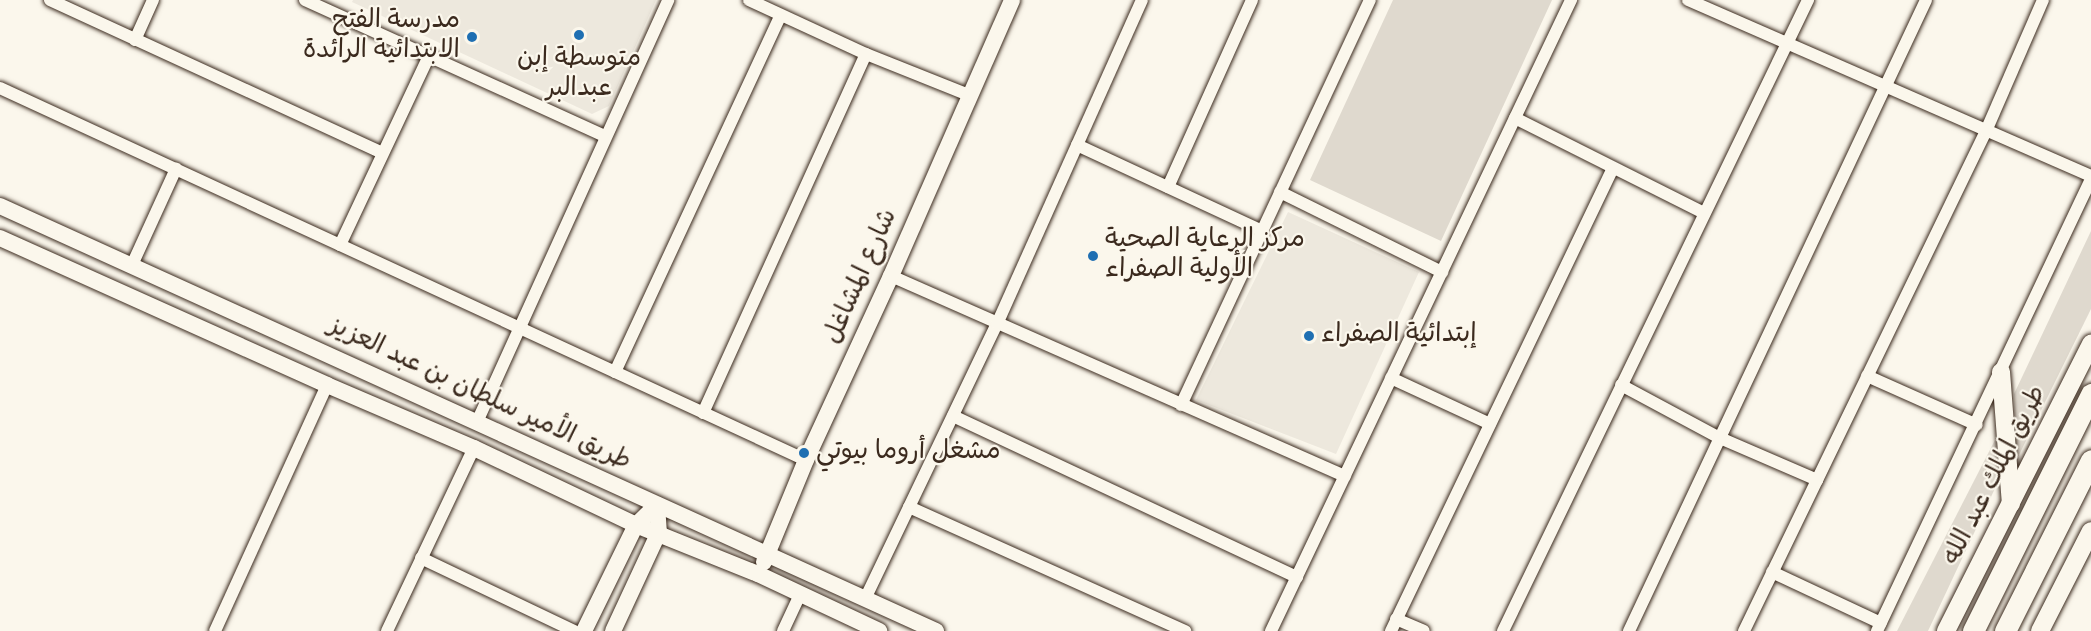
<!DOCTYPE html>
<html>
<head>
<meta charset="utf-8">
<style>
  body { margin:0 }
  #map { position:relative; width:2091px; height:631px; overflow:hidden; background:#fbf7ec; font-family:"Indie Flower","Playpen Sans Arabic",sans-serif }
  div>[style] { position:absolute }
  .built>* { inset:0; background:#ede8dd }
  .green>* { inset:0; background:#dfd9ce }
  .roads { filter:drop-shadow(0 0 2px #3b2a1e) drop-shadow(0 0 2px #3b2a1e) }
  .street>* { height:12px; margin:-6px; padding:0 6px; transform-origin:6px; border-radius:6px; background:#fbf7ec }
  .secondary>* { height:16px; margin:-8px; padding:0 8px; transform-origin:8px; border-radius:8px; background:#fbf7ec }
  .primary>* { height:18px; margin:-9px; padding:0 9px; transform-origin:9px; border-radius:9px; background:#fbf7ec }
  .highway>* { height:21px; margin:-10.5px; padding:0 10.5px; transform-origin:10.5px; border-radius:10.5px; background:#fbf7ec }
  .dots>* { width:16px; height:16px; translate:-50% -50%; box-sizing:border-box; border:3px solid #fbf7ec; border-radius:50% }
  span { translate:-50% -50%; white-space:nowrap; text-align:center; line-height:1.15; -webkit-text-stroke:4.5px #fbf7ec; paint-order:stroke }
  .poi-label { font-size:26px; color:#3b2a1e }
  .right { translate:-100% -50%; text-align:right }
  .left { translate:0 -50%; text-align:left }
  .street-label { font-size:26px; color:#3b2a1e }
</style>
</head>
<body>
<div id="map">
  <div class="built">
    <i style="clip-path:polygon(353px 0,656px 0,609px 106px,592px 114px,352px 2px)"></i>
    <i style="clip-path:polygon(1288px 212px,1419px 272px,1336px 454px,1196px 400px)"></i>
  </div>
  <div class="green">
    <i style="clip-path:polygon(1393px 0,1552px 0,1441px 241px,1310px 180px)"></i>
    <i style="clip-path:polygon(2091px 231px,2091px 309px,2016px 461px,2014px 394px)"></i>
    <i style="clip-path:polygon(1996px 438px,1998px 482px,1928px 631px,1897px 631px)"></i>
  </div>
  <div class="roads">
    <div class="street">
      <i style="left:50px;top:0;width:366px;rotate:24.7deg"></i>
      <i style="left:305px;top:0;width:329px;rotate:24.4deg"></i>
      <i style="left:749px;top:0;width:129px;rotate:24.8deg"></i>
      <i style="left:866px;top:54px;width:113px;rotate:21.8deg"></i>
      <i style="left:1688px;top:0;width:440px;rotate:23.6deg"></i>
      <i style="left:135px;top:40px;width:44px;rotate:-65.8deg"></i>
      <i style="left:0;top:88px;width:888px;rotate:24.78deg"></i>
      <i style="left:1515px;top:118px;width:212px;rotate:26.7deg"></i>
      <i style="left:1077px;top:145px;width:204px;rotate:24.9deg"></i>
      <i style="left:1168px;top:187px;width:205px;rotate:-65.8deg"></i>
      <i style="left:1280px;top:192px;width:181px;rotate:26.3deg"></i>
      <i style="left:340px;top:245px;width:209px;rotate:-64.8deg"></i>
      <i style="left:132px;top:265px;width:106px;rotate:-65.4deg"></i>
      <i style="left:891px;top:276px;width:496px;rotate:23.8deg"></i>
      <i style="left:615px;top:372px;width:392px;rotate:-65.1deg"></i>
      <i style="left:1867px;top:376px;width:120px;rotate:24deg"></i>
      <i style="left:1391px;top:378px;width:109px;rotate:24.9deg"></i>
      <i style="left:1621px;top:385px;width:112px;rotate:28.2deg"></i>
      <i style="left:1720px;top:438px;width:106px;rotate:23.4deg"></i>
      <i style="left:1181px;top:405px;width:447px;rotate:-65deg"></i>
      <i style="left:703px;top:413px;width:394px;rotate:-65.6deg"></i>
      <i style="left:953px;top:416px;width:380px;rotate:25.1deg"></i>
      <i style="left:477px;top:422px;width:463px;rotate:-65.6deg"></i>
      <i style="left:909px;top:507px;width:303px;rotate:24.2deg"></i>
      <i style="left:421px;top:558px;width:170px;rotate:25.5deg"></i>
      <i style="left:1772px;top:572px;width:120px;rotate:25.1deg"></i>
      <i style="left:865px;top:599px;width:305px;rotate:-64.4deg"></i>
      <i style="left:997px;top:324px;width:355px;rotate:-65.9deg"></i>
      <i style="left:1396px;top:619px;width:30px;rotate:23deg"></i>
      <i style="left:215px;top:631px;width:270px;rotate:-65.5deg"></i>
      <i style="left:387px;top:631px;width:203px;rotate:-64.6deg"></i>
      <i style="left:783px;top:631px;width:40px;rotate:-65deg"></i>
      <i style="left:1271px;top:631px;width:699px;rotate:-64.57deg"></i>
      <i style="left:1391px;top:631px;width:513px;rotate:-64.38deg"></i>
      <i style="left:1503px;top:631px;width:701px;rotate:-64.2deg"></i>
      <i style="left:1629px;top:631px;width:697px;rotate:-64.79deg"></i>
      <i style="left:1744px;top:631px;width:555px;rotate:-64.17deg"></i>
      <i style="left:1986px;top:131px;width:143px;rotate:-66.5deg"></i>
      <i style="left:1877px;top:631px;width:500px;rotate:-64.66deg"></i>
    </div>
    <div class="secondary">
      <i style="left:0;top:206px;width:1028px;rotate:24.42deg"></i>
      <i style="left:0;top:238px;width:359px;rotate:24.2deg"></i>
      <i style="left:327px;top:385px;width:160px;rotate:23.2deg"></i>
      <i style="left:474px;top:448px;width:179px;rotate:25.4deg"></i>
      <i style="left:636px;top:525px;width:131px;rotate:21.9deg"></i>
      <i style="left:758px;top:574px;width:134px;rotate:25.2deg"></i>
      <i style="left:764px;top:562px;width:110px;rotate:-67.6deg"></i>
      <i style="left:806px;top:460px;width:203px;rotate:-65.2deg"></i>
      <i style="left:891px;top:276px;width:301px;rotate:-66.3deg"></i>
      <i style="left:584px;top:631px;width:118px;rotate:-63.9deg"></i>
      <i style="left:636px;top:525px;width:29px;rotate:-44deg"></i>
      <i style="left:657px;top:505px;width:27px;rotate:86deg"></i>
      <i style="left:659px;top:532px;width:109px;rotate:114.9deg"></i>
    </div>
    <div class="primary">
      <i style="left:2001px;top:372px;width:132px;rotate:85.7deg"></i>
      <i style="left:1946px;top:631px;width:322px;rotate:-63.2deg"></i>
      <i style="left:2040px;top:631px;width:112px;rotate:-63deg"></i>
    </div>
    <div class="highway">
      <i style="left:1973px;top:631px;width:265px;rotate:-63.5deg"></i>
      <i style="left:2005px;top:631px;width:191px;rotate:-63.3deg"></i>
    </div>
  </div>
  <div class="dots">
    <i style="left:579px;top:35px;background:#1f6fb2"></i>
    <i style="left:472px;top:37px;background:#1f6fb2"></i>
    <i style="left:1093px;top:256px;background:#1f6fb2"></i>
    <i style="left:1309px;top:336px;background:#1f6fb2"></i>
    <i style="left:804px;top:453px;background:#1f6fb2"></i>
  </div>
  <div class="poi-label">
    <span class="right" style="left:460px;top:37px">مدرسة الفتح<br>الابتدائية الرائدة</span>
    <span style="left:579px;top:75px">متوسطة إبن<br>عبدالبر</span>
    <span class="left" style="left:1105px;top:256px">مركز الرعاية الصحية<br>الأولية الصفراء</span>
    <span class="left" style="left:1321px;top:336px">إبتدائية الصفراء</span>
    <span class="left" style="left:816px;top:453px">مشغل أروما بيوتي</span>
  </div>
  <div class="street-label">
    <span style="left:862px;top:277px;rotate:-66deg">شارع المشاغل</span>
    <span style="left:479px;top:395px;rotate:25deg">طريق الأمير سلطان بن عبد العزيز</span>
    <span style="left:1996px;top:476px;rotate:-63deg">طريق الملك عبد الله</span>
  </div>
</div>
</body>
</html>
